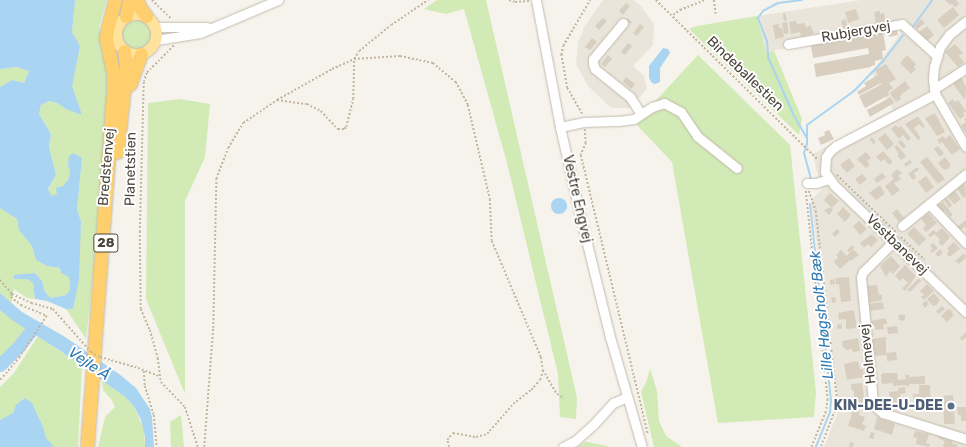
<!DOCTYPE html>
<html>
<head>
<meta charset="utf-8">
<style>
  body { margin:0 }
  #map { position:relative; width:966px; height:447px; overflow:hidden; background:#f6f3ec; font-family:Rubik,sans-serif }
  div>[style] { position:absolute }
  .residential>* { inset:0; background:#eae5da }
  .green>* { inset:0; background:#d2eab5 }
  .round { border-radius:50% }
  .parking>* { inset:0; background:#e5e3e0 }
  .water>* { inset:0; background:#a9d4f2 }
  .stream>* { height:2px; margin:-1px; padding:0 1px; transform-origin:1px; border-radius:1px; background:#a9d4f2 }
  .river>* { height:13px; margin:-6.5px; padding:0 6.5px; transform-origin:6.5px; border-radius:6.5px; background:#a9d4f2 }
  .building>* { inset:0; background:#d8cfc1 }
  .path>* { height:1.5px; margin-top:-0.75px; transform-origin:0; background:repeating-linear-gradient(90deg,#c4b79f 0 2px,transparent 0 4px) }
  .roads { filter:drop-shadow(0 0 1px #c2bbae) drop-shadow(0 0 1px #c2bbae) }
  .minor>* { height:9px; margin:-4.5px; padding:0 4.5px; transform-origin:4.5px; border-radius:4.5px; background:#fff }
  .major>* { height:11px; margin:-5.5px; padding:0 5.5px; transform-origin:5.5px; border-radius:5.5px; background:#ffe39c }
  .major>.ring { margin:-5.5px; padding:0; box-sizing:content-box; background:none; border:11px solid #ffe39c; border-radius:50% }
  .highway>* { height:13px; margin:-6.5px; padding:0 6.5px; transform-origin:6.5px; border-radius:6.5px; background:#ffcf6e }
  .path-bridge>* { height:1.5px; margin-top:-0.75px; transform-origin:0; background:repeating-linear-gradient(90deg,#c4b79f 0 2px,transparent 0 4px) }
  .dots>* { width:11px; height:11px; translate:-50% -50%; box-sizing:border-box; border:2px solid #fff; border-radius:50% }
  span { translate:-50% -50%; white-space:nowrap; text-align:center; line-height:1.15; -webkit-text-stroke:4px #fff; paint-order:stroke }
  .shield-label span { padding:1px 3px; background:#fff; border:1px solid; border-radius:3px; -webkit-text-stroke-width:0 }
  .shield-label { font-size:13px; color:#4b4439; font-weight:700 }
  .street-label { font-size:14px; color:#4b4439 }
  .service-label { font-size:14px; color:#4e5e75; font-weight:700 }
  .right { translate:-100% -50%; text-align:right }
  .water-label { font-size:15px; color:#2e7ab2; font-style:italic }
</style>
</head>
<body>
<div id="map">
  <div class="residential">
    <i style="clip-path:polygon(603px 0,633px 0,640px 5px,654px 24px,653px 45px,633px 66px,644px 76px,647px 89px,630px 108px,611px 108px,588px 86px,576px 64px,578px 42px,585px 26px)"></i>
    <i style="clip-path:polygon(861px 0,966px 0,966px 447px,824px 447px,839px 409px,811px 200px,823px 188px,818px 177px,813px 154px,893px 110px,872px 73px,900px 34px,901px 27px,766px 52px,757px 16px)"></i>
  </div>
  <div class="green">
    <i style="clip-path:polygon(75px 0,107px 0,99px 27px,109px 74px,101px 205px,86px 339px,66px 309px,73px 309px,81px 221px,77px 210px,82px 158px,68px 165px,70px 173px,68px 180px,57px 195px,52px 196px,48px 190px,56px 175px,49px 147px,51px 134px,39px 114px,41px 105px,49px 101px,57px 103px,66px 109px,80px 46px,72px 32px)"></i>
    <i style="clip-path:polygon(437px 0,486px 0,577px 398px,576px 419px,560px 417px,558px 374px,507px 163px,464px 9px,446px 14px,424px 9px)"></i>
    <i style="clip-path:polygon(757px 16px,766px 52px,774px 51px,802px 119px,799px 135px,689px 29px,697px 26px)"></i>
    <i class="round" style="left:120px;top:18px;width:32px;height:32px"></i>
    <i style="clip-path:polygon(698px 55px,790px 145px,816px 392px,814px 417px,718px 423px,672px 162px,635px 123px)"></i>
    <i style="clip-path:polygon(17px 67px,29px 71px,24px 83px,12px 80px,0 87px,0 69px)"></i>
    <i style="clip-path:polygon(180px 99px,210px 104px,205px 157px,185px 201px,185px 394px,146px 299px,148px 103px)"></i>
    <i style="clip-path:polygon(0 208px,17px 219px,19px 230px,32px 246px,37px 260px,47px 266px,60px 268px,61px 273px,69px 277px,70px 289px,66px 295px,51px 298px,45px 292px,42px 281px,35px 273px,15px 279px,28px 279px,33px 283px,35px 299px,27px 298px,14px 289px,11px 304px,0 293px)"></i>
    <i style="clip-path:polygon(0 310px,30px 331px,0 361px)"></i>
    <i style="clip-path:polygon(38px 336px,82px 366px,78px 447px,0 447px,0 387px,14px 373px)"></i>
    <i style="clip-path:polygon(650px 368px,657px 391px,659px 421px,666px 436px,682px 447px,654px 447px,641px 392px,647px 380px)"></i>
    <i style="clip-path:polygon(102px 379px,117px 389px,133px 405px,144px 429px,145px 447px,98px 447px,105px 417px,115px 407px,111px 399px,103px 390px)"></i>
    <i style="clip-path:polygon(181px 415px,184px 447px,171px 447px,170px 422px)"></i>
    <i style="clip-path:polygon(585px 442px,588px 442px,611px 447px,578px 447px)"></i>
  </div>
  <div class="parking">
    <i style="clip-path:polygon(850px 189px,940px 276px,936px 280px,846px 192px)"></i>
  </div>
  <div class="water">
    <i style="clip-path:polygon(0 0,75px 0,72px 32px,80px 46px,72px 86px,82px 115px,66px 109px,57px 103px,49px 101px,41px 105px,39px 114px,51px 134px,49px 147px,56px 175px,48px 189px,52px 196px,57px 194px,56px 188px,63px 186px,68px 180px,70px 173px,68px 165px,69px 156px,73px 153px,82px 158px,77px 210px,81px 221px,79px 280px,73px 309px,66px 309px,47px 301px,35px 299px,33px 283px,28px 279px,14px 279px,14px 275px,35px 273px,42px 281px,45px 292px,51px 298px,66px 295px,70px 289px,69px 277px,61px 273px,60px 268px,47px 266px,36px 260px,32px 246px,19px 230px,17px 219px,0 208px,0 87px,12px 80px,24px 83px,29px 71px,17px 67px,0 69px)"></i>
    <i style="clip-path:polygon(663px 48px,668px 49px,670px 53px,660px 68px,660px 82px,655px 84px,652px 83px,649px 78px,649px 66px)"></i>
    <i class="round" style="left:551px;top:198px;width:16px;height:16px"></i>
    <i style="clip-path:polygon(0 293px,22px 312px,65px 337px,119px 374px,136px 388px,150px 409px,152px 418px,154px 447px,145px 447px,145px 437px,141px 420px,133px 405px,124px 396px,59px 350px,12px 320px,0 310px)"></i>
    <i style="clip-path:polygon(25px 398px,32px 403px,43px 427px,46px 438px,54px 447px,0 447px,0 420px,13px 413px,16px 405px)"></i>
  </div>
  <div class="stream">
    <i style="left:802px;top:0;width:24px;rotate:173deg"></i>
    <i style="left:778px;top:3px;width:17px;rotate:152deg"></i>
    <i style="left:763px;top:11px;width:9px;rotate:126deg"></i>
    <i style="left:758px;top:18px;width:25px;rotate:69deg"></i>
    <i style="left:767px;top:41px;width:16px;rotate:86deg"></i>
    <i style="left:768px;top:57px;width:62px;rotate:66.3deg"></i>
    <i style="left:793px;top:114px;width:28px;rotate:60deg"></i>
    <i style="left:912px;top:28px;width:34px;rotate:-54deg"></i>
    <i style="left:811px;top:179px;width:27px;rotate:-105deg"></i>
    <i style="left:804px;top:153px;width:9px;rotate:-72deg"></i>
    <i style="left:807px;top:144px;width:19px;rotate:-90deg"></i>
    <i style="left:807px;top:125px;width:58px;rotate:-35.9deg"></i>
    <i style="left:854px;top:91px;width:42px;rotate:-46deg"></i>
    <i style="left:883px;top:61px;width:33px;rotate:-52deg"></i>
    <i style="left:810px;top:204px;width:198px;rotate:83.9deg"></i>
    <i style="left:831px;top:401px;width:11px;rotate:95deg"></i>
    <i style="left:830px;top:412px;width:38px;rotate:112deg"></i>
  </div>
  <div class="river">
    <i style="left:0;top:365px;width:27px;rotate:-45deg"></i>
    <i style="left:19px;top:346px;width:24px;rotate:-52deg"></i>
  </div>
  <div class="building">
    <i style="clip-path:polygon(945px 0,956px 0,959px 4px,955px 7px,952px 4px,950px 5px)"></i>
    <i style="clip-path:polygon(626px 3px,630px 6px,623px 15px,619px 11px)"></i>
    <i style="clip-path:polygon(953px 7px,959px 15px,944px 28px,937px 20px)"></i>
    <i style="clip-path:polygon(856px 9px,859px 19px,848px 23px,845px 12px)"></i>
    <i style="clip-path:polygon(880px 11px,880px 14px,884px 13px,886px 25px,876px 25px,874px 12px)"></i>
    <i style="clip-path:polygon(785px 13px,787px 20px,784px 21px,783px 14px)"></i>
    <i style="clip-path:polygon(603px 18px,607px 21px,599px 30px,595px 26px)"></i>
    <i style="clip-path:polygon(627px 18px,632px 22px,630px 24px,626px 20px)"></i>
    <i style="clip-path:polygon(845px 19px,849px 30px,844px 31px,841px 21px)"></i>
    <i style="clip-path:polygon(921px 19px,925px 23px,917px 29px,915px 26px)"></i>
    <i style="clip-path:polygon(796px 21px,797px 24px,805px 23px,806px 28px,810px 25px,814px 33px,801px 37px,800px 32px,791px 34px,789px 22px)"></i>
    <i style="clip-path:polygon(787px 22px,789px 33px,784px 34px,782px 23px)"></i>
    <i style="clip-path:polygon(640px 24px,644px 27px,637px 36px,633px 33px)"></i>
    <i style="clip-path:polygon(779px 24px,779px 28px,782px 28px,784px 37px,775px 39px,773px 25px)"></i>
    <i style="clip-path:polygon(927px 26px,934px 35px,927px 41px,919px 32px)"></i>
    <i style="clip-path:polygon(897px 30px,898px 35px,889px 37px,888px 31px)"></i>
    <i style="clip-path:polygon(883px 32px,886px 50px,882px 51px,883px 59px,875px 61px,875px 65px,871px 66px,871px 67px,816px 77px,814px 64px,869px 54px,868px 48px,813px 58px,811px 45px)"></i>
    <i style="clip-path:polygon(592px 38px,597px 42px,590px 50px,585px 47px)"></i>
    <i style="clip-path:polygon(628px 43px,632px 46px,625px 55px,621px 52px)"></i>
    <i style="clip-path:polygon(955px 44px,963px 53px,959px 56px,964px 62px,958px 67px,945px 52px)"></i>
    <i style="clip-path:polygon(608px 55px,612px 59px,605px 67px,601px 64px)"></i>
    <i style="clip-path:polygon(907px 55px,916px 64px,914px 67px,916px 69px,911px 74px,900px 63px)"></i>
    <i style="clip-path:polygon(886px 64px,896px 79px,889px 83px,893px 88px,888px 92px,889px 95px,865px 108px,859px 96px,882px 84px,881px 83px,859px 95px,857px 92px,866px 86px,864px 83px,878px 75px,875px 70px)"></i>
    <i style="clip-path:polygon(626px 77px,635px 84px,631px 89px,623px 82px)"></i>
    <i style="clip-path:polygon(961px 77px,966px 87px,965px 100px,953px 84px)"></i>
    <i style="clip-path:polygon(905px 81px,910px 88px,902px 94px,900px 97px,901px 99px,896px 102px,890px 93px)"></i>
    <i style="clip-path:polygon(891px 97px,894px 103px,870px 117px,867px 110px)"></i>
    <i style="clip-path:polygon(953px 99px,955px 102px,958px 100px,966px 111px,963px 113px,965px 116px,960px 119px,948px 103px)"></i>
    <i style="clip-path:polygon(935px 113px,945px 132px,937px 136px,925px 118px)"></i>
    <i style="clip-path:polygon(918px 116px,925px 127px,923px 128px,919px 124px,914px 128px,921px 138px,918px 140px,905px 124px)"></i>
    <i style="clip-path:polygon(966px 118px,966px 133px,961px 125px,966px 122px,964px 119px)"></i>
    <i style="clip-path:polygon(896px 125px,898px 128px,901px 126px,911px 138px,908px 141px,903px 135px,899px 139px,891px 129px)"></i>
    <i style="clip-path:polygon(829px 130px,834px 139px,821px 145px,818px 138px,825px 135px,824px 132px)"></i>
    <i style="clip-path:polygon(885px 133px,894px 144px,887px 150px,878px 139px)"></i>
    <i style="clip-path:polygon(950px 135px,960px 149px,952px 155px,942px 142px,940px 144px,937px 140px,943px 136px,945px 139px)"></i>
    <i style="clip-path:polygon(872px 137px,876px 142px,873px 144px,870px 139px)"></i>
    <i style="clip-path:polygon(901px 140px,906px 146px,903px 149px,898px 142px)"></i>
    <i style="clip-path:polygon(897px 145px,906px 156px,901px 160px,897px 155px,899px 154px,894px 147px)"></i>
    <i style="clip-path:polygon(938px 146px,944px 153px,940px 157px,934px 149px)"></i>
    <i style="clip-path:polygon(883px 151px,893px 162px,889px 165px,884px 159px,881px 162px,876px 157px)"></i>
    <i style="clip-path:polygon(866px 152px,871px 158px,867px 161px,870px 165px,866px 168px,857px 159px)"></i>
    <i style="clip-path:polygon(927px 157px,945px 179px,938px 184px,920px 162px)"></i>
    <i style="clip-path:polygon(945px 157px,951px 165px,949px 166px,950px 168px,944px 170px,938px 163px)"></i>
    <i style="clip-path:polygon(849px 158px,855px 166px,847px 173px,840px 165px)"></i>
    <i style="clip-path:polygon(910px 160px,912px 162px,906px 167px,904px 164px)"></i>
    <i style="clip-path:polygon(917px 167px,919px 170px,914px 173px,916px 177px,913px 180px,908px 174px)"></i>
    <i style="clip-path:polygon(897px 169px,902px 173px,898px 176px,901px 179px,894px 183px,900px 190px,892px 196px,885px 186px,894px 179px,891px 175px)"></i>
    <i style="clip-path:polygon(882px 173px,886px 177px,877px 183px,874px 179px)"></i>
    <i style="clip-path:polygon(862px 174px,867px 179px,860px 185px,855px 179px)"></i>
    <i style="clip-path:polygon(926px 176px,934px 187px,926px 193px,918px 182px)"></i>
    <i style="clip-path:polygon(965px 183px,966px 196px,964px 198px,957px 189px)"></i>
    <i style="clip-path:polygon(880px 185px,885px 194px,876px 200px,869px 193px)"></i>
    <i style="clip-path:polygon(954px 190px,961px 199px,954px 204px,948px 197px)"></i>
    <i style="clip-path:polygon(830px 193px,839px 201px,832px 208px,824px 200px)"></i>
    <i style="clip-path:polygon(947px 198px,952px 205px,949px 208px,944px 200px)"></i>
    <i style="clip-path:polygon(943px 202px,953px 215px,950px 217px,945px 211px,942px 213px,937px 206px)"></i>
    <i style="clip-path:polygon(831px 207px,833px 210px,829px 215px,824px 210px)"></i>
    <i style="clip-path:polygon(843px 207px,851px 215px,845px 222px,837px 214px)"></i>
    <i style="clip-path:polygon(897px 209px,904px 218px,899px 222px,892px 213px)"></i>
    <i style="clip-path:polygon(928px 213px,937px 223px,926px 232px,923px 228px,926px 225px,921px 219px)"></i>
    <i style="clip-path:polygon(966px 220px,966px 228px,965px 227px,960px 230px,957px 227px)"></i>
    <i style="clip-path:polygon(859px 221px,867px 229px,860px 235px,853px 226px)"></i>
    <i style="clip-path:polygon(914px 227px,926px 239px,919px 246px,907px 234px)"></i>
    <i style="clip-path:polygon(942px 228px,950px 237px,942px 246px,938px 242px,940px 240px,935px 234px,930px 237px,928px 235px,934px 230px,936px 233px)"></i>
    <i style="clip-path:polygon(837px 229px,840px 232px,835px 237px,832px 234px)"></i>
    <i style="clip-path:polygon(872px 234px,878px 240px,871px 247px,868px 244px,864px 248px,860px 243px)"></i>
    <i style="clip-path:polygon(954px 242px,960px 249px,949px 257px,947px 253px,949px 251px,947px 248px)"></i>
    <i style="clip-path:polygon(933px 243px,938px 248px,932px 253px,930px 251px,933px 249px,930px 245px)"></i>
    <i style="clip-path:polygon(852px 245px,854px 248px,849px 252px,847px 250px)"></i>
    <i style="clip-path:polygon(853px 249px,859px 255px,851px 261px,850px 260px,840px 269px,834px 262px,838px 257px,836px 255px,841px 250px,847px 256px)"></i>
    <i style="clip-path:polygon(940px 249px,943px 253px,938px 257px,935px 254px)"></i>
    <i style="clip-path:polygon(964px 253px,966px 258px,959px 264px,955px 261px)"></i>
    <i style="clip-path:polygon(891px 256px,900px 266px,893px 274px,890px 271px,886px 277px,880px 266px)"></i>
    <i style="clip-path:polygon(905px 265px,916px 276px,905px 291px,902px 288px,908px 283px,903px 278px,900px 281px,895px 276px)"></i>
    <i style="clip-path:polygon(849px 277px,851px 301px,841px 302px,839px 284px,836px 284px,835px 278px)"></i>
    <i style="clip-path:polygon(919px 278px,921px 281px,910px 292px,907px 290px)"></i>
    <i style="clip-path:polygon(834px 279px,835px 284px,830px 285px,830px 280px)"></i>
    <i style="clip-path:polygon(927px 284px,934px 291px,924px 300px,921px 297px,924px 295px,920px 291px)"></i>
    <i style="clip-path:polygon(877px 285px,879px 295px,882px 295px,882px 300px,869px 303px,867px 286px)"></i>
    <i style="clip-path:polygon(934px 293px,940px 300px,936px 306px,935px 305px,933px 306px,927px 299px)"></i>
    <i style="clip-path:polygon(835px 297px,836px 302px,832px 303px,831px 298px)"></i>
    <i style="clip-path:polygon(926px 300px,929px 304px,925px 308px,922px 304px)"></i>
    <i style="clip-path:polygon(880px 302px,883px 303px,884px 309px,870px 311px,869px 304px)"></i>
    <i style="clip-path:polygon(942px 306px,945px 309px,939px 314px,936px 311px)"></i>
    <i style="clip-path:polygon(948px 309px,953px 311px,952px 313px,954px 315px,947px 322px,941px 316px)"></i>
    <i style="clip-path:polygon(854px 310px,857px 328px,846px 329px,846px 319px,839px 320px,838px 313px)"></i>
    <i style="clip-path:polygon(901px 314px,905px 315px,905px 319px,903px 321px,899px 320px,898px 316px)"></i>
    <i style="clip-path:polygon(886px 318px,887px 324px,883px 324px,884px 329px,875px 330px,875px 326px,872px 326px,871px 321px)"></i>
    <i class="round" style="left:836.5px;top:323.5px;width:5px;height:5px"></i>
    <i style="clip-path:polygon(897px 326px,898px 333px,888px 334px,887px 327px)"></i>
    <i style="clip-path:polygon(966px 332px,966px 337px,962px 341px,960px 338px)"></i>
    <i style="clip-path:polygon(886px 337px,886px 353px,896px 352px,897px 360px,887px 361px,887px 355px,875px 356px,871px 339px)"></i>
    <i style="clip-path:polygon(858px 338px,860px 351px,853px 352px,852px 349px,846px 350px,845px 348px,843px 348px,842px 341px)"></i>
    <i style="clip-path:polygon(858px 361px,860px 369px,863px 369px,864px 377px,847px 380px,844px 364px)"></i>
    <i style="clip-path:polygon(883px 373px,897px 373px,898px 380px,906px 379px,905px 375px,909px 375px,909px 377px,925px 376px,925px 384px,909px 384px,909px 386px,906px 386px,906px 385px,893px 386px,893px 383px,882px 384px,881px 375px)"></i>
    <i style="clip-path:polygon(862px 383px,865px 403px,854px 403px,854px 391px,852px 391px,851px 384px)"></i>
    <i style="clip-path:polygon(919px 385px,930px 385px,931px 405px,914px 405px,913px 394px,919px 394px)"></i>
    <i style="clip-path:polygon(905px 387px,906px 393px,900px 394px,901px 403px,888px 405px,887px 400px,890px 399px,889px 392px,898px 391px,898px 388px)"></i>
    <i style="clip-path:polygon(953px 395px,955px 424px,944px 424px,943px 396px)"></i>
    <i style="clip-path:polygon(957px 407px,966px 407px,966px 421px,961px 421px,961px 415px,958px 415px)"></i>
    <i style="clip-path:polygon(853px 410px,860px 412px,859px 415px,865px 417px,862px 424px,866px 426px,864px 431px,848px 426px)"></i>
    <i style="clip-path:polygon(877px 417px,895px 424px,892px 435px,874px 429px)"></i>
    <i style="clip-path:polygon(915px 431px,929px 434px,926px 443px,930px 444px,929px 447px,916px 444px,917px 438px,913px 437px)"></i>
    <i style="clip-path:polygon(871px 432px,875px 433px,873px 439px,869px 438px)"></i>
    <i style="clip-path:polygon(937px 434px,945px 437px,944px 441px,937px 437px)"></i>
    <i style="clip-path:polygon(945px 438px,952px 441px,952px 443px,958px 445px,957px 447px,943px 447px)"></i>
    <i style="clip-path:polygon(850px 442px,854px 443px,853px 447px,849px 447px)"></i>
  </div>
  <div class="path">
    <i style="left:152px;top:0;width:28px;rotate:44deg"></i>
    <i style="left:509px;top:0;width:6px;rotate:18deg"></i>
    <i style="left:515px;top:2px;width:14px;rotate:-4deg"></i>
    <i style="left:656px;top:0;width:228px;rotate:44.6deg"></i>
    <i style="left:714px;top:0;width:14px;rotate:82deg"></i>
    <i style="left:673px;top:15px;width:9px;rotate:-36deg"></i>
    <i style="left:680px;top:10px;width:27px;rotate:-22deg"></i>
    <i style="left:174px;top:46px;width:38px;rotate:135deg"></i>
    <i style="left:147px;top:73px;width:9px;rotate:108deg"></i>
    <i style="left:144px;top:82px;width:149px;rotate:91.5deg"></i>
    <i style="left:140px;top:231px;width:78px;rotate:89.3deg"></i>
    <i style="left:141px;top:309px;width:23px;rotate:67deg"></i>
    <i style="left:150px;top:330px;width:29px;rotate:74deg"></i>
    <i style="left:158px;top:358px;width:24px;rotate:83deg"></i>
    <i style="left:161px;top:382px;width:35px;rotate:46deg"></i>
    <i style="left:185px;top:407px;width:42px;rotate:72deg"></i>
    <i style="left:277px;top:100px;width:30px;rotate:8deg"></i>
    <i style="left:307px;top:104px;width:16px;rotate:27deg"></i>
    <i style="left:321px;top:111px;width:25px;rotate:47deg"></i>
    <i style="left:338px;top:129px;width:6px"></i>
    <i style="left:344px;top:129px;width:3px;rotate:-45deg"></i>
    <i style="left:346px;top:127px;width:29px;rotate:-76deg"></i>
    <i style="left:353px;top:99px;width:40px;rotate:-88.6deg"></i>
    <i style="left:354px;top:59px;width:9px;rotate:-58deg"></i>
    <i style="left:359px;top:51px;width:41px;rotate:-39.1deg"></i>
    <i style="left:391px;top:25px;width:45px;rotate:-34deg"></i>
    <i style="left:582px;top:114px;width:30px;rotate:-120deg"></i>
    <i style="left:567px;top:88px;width:34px;rotate:-100deg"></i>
    <i style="left:561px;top:55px;width:9px;rotate:-77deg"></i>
    <i style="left:563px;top:46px;width:53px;rotate:-59.6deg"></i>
    <i style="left:585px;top:129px;width:14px;rotate:86deg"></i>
    <i style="left:586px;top:143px;width:13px;rotate:113deg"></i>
    <i style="left:581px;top:155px;width:288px;rotate:76.5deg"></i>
    <i style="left:837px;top:175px;width:82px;rotate:44deg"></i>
    <i style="left:806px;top:191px;width:209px;rotate:84deg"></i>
    <i style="left:828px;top:399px;width:13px;rotate:99deg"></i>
    <i style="left:826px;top:412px;width:38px;rotate:112deg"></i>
    <i style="left:809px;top:191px;width:21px;rotate:71deg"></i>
    <i style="left:816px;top:211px;width:188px;rotate:83.6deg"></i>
    <i style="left:837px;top:398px;width:13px;rotate:99deg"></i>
    <i style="left:835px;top:411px;width:39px;rotate:111deg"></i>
    <i style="left:901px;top:237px;width:33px;rotate:44deg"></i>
    <i style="left:0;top:280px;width:18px;rotate:49deg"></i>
    <i style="left:12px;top:294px;width:3px;rotate:108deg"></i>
    <i style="left:11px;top:297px;width:13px;rotate:39deg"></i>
    <i style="left:21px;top:305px;width:28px;rotate:23deg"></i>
    <i style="left:47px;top:316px;width:49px;rotate:123.4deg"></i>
    <i style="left:20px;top:357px;width:31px;rotate:130deg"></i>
    <i style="left:12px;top:294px;width:21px;rotate:25deg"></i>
    <i style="left:138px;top:368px;width:22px;rotate:21deg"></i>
    <i style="left:144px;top:371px;width:15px;rotate:86deg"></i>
    <i style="left:145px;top:386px;width:30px;rotate:73deg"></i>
    <i style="left:154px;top:415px;width:32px;rotate:85deg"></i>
    <i style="left:204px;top:447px;width:119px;rotate:-85.7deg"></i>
    <i style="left:213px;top:328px;width:149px;rotate:-88.8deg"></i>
    <i style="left:216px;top:179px;width:33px;rotate:-69deg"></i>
    <i style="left:228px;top:148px;width:29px;rotate:-59deg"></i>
    <i style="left:243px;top:123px;width:41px;rotate:-34.1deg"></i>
    <i style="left:277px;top:100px;width:63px;rotate:-29.4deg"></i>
    <i style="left:332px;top:69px;width:24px;rotate:-24deg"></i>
    <i style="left:354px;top:59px;width:46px;rotate:-3.7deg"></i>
    <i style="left:400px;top:56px;width:34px;rotate:12deg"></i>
    <i style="left:433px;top:63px;width:30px;rotate:40deg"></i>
    <i style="left:456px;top:82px;width:26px;rotate:62deg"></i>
    <i style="left:468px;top:105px;width:97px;rotate:76.8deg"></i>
    <i style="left:490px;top:199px;width:42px;rotate:87.3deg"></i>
    <i style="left:492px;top:241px;width:126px;rotate:67.1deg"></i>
    <i style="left:541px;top:357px;width:13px;rotate:81deg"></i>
    <i style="left:543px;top:370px;width:28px;rotate:60deg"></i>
    <i style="left:557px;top:394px;width:8px;rotate:30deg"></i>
    <i style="left:449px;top:447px;width:7px;rotate:-106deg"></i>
    <i style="left:447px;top:440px;width:9px;rotate:-49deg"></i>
    <i style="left:453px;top:433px;width:23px;rotate:10deg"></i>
    <i style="left:476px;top:437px;width:11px;rotate:-15deg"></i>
    <i style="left:487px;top:434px;width:40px;rotate:-49deg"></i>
    <i style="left:513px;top:404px;width:23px;rotate:-38deg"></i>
    <i style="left:531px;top:390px;width:13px;rotate:-48deg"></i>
    <i style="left:540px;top:380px;width:10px;rotate:-73deg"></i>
  </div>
  <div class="roads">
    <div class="minor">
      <i style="left:536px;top:0;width:129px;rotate:79.3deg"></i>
      <i style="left:560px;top:127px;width:90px;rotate:77.2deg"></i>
      <i style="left:580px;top:215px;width:126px;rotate:76.2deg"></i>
      <i style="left:610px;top:337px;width:115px;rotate:73.8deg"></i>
      <i style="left:966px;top:21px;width:22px;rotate:141deg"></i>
      <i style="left:949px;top:35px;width:15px;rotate:127deg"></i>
      <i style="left:940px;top:47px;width:21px;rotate:107deg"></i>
      <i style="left:934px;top:67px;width:12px;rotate:95deg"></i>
      <i style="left:933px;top:79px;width:15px;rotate:82deg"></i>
      <i style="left:935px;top:94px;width:61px;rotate:59.7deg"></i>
      <i style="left:623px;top:23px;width:47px;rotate:129.8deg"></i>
      <i style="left:593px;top:59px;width:5px;rotate:90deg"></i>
      <i style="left:593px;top:64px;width:5px;rotate:68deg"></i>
      <i style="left:595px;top:69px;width:45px;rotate:38.7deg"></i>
      <i style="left:630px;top:97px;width:20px;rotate:57deg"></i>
      <i style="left:155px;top:27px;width:52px"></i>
      <i style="left:156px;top:40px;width:45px;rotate:-9deg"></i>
      <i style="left:200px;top:33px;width:85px;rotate:-22.9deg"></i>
      <i style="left:788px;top:44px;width:116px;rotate:-10deg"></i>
      <i style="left:902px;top:24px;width:47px;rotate:42.4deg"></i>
      <i style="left:934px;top:89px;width:38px;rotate:-33deg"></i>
      <i style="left:935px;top:94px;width:112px;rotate:152.3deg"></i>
      <i style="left:836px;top:146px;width:8px;rotate:140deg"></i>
      <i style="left:830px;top:151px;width:7px;rotate:124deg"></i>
      <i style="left:826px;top:157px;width:15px;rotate:94deg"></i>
      <i style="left:825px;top:172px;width:16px;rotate:55deg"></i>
      <i style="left:834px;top:185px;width:183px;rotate:43.9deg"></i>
      <i style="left:560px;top:127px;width:25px;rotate:-12deg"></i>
      <i style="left:584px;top:122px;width:34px;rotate:-2deg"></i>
      <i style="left:618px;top:121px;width:16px;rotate:-7deg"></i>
      <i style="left:634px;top:119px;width:22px;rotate:-34deg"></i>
      <i style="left:652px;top:107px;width:13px;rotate:-18deg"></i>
      <i style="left:664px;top:103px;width:19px;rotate:28deg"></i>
      <i style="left:681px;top:112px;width:29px;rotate:56deg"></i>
      <i style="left:697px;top:136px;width:51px;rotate:38.7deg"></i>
      <i style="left:807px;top:183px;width:9px"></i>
      <i style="left:816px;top:183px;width:14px;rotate:-17deg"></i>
      <i style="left:929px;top:204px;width:54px;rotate:46.5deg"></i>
      <i style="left:902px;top:226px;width:82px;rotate:-39.1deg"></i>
      <i style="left:894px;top:241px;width:44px;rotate:135deg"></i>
      <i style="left:863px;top:272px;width:5px;rotate:112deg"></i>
      <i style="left:861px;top:277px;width:125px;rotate:84.5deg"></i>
      <i style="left:873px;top:401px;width:8px;rotate:60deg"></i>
      <i style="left:877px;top:408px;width:8px;rotate:40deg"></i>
      <i style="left:883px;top:413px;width:87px;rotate:17.4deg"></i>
      <i style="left:563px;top:447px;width:13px;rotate:-27deg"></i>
      <i style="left:575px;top:441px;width:24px;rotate:-42deg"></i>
      <i style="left:593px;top:425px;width:30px;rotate:-48deg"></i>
      <i style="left:613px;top:403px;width:15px;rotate:-23deg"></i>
    </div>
    <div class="major">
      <i class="ring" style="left:116px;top:14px;width:29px;height:29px"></i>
    </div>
    <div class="highway">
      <i style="left:137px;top:0;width:9px;rotate:69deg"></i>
      <i style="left:140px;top:8px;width:10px;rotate:53deg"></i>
      <i style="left:126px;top:16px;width:16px;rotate:-79deg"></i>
      <i style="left:130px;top:84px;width:32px;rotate:-70deg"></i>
      <i style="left:117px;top:152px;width:83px;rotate:-83.8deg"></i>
      <i style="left:126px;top:69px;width:18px;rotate:-96deg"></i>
      <i style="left:87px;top:447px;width:356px;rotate:-85.8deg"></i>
      <i style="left:113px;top:92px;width:20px;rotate:-90deg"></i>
      <i style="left:113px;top:72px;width:35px;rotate:-102deg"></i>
      <i style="left:106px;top:38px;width:8px;rotate:-83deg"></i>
      <i style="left:107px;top:30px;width:31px;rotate:-75deg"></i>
    </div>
  </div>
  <div class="path-bridge">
    <i style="left:31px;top:303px;width:23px;rotate:15deg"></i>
    <i style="left:53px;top:309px;width:57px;rotate:48.5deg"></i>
    <i style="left:91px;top:352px;width:10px;rotate:29deg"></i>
    <i style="left:100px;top:357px;width:40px;rotate:16deg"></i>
  </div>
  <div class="dots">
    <i style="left:951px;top:406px;background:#5c6f8a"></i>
  </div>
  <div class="shield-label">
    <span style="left:106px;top:243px">28</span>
  </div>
  <div class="street-label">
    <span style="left:856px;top:32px;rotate:-10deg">Rubjergvej</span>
    <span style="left:745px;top:74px;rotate:44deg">Bindeballestien</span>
    <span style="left:107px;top:167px;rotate:-85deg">Bredstenvej</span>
    <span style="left:131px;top:169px;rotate:-89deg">Planetstien</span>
    <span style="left:577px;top:199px;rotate:77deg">Vestre Engvej</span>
    <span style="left:897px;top:245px;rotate:44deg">Vestbanevej</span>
    <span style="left:868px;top:354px;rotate:-97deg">Holmevej</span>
  </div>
  <div class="service-label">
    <span class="right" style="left:943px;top:406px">KIN-DEE-U-DEE</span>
  </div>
  <div class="water-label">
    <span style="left:822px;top:315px;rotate:-96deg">Lille Høgsholt Bæk</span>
    <span style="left:89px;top:364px;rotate:34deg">Vejle Å</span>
  </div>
</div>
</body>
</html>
